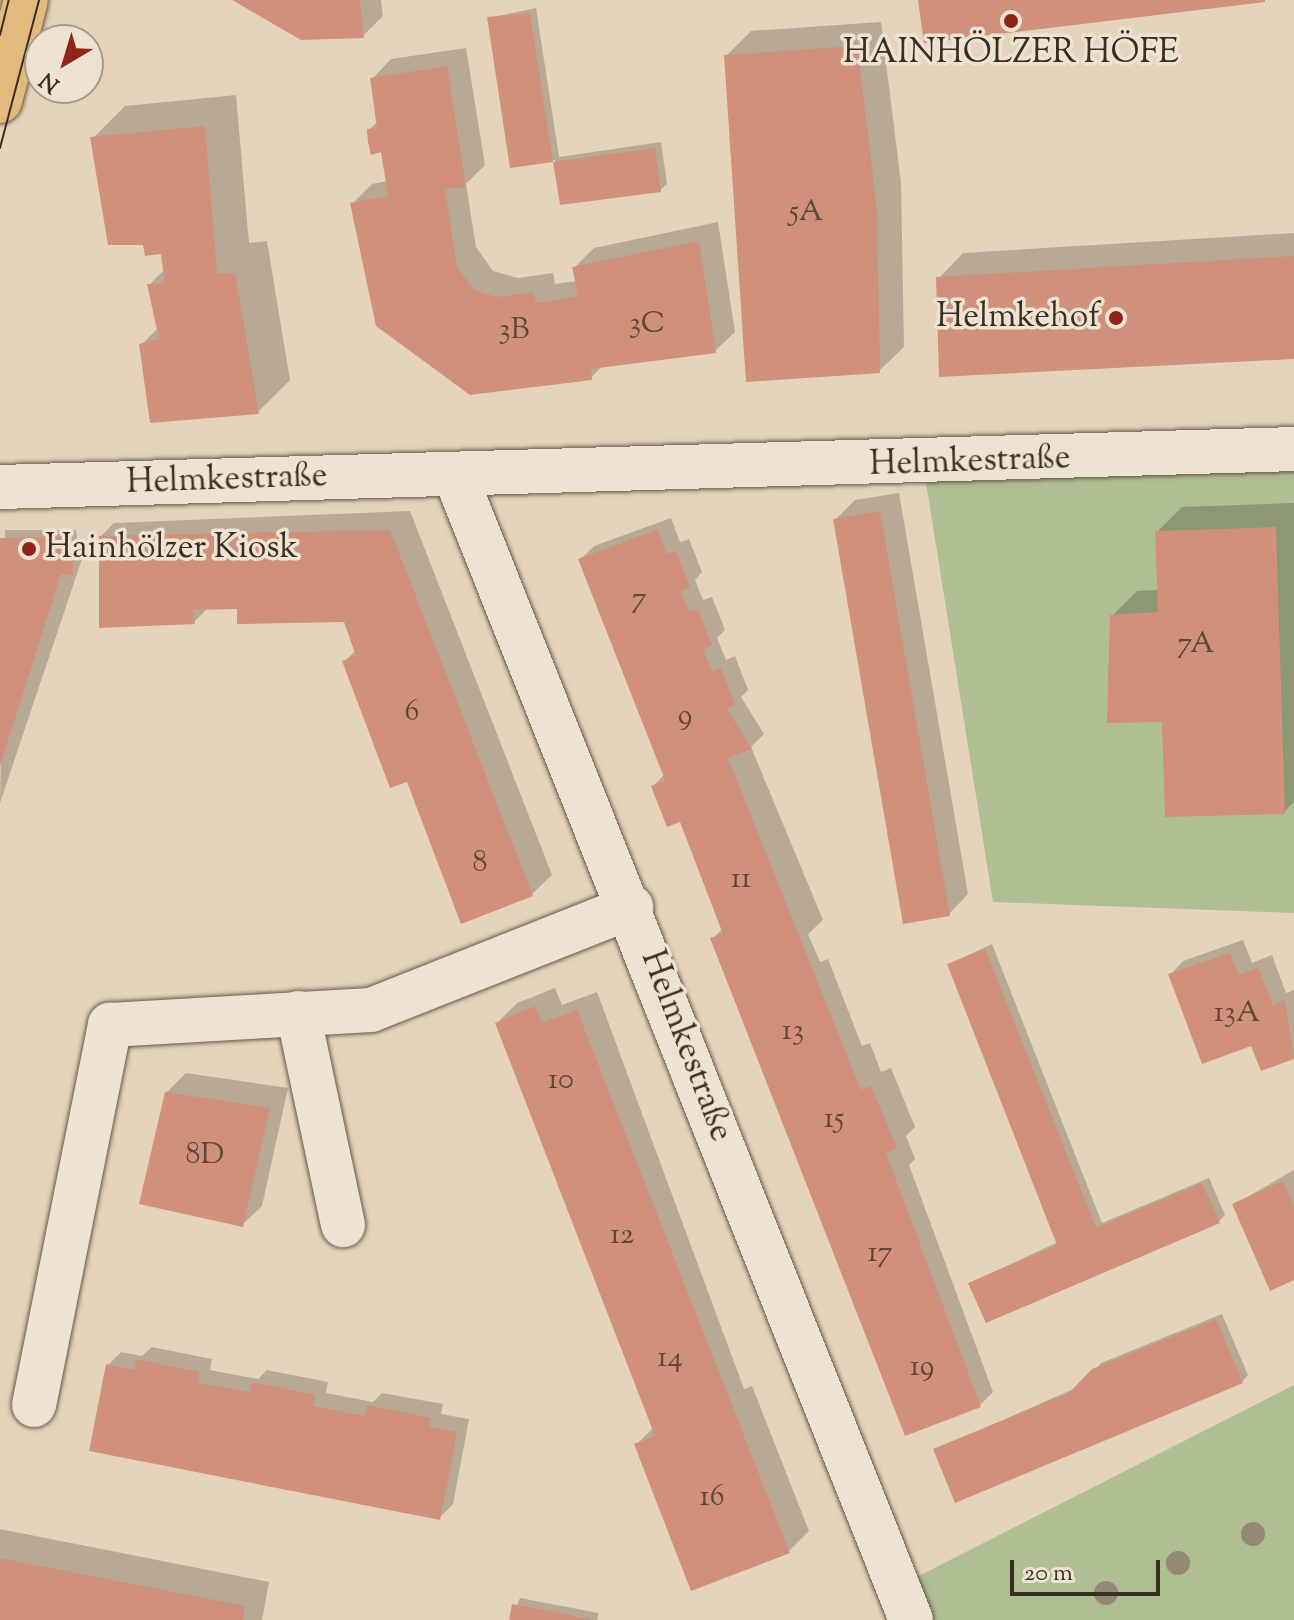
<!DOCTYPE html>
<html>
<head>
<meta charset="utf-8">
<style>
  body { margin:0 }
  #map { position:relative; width:1294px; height:1620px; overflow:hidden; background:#e5d4bb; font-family:"Sorts Mill Goudy",serif }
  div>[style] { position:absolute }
  .green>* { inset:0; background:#b0be93 }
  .shadow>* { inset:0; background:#0003 }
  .building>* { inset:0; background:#d1907c }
  .roads { filter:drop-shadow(0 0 2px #645848) drop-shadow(0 0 2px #645848) }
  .minor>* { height:44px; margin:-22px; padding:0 22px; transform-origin:22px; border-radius:22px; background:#eee3d3 }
  .major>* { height:44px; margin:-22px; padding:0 22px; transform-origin:22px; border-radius:22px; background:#e2ba7e }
  .tram>* { height:2px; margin:-1px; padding:0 1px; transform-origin:1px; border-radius:1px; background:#392e22 }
  .trees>* { width:24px; height:24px; margin:-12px; border-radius:50%; background:#948974 }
  .dots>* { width:22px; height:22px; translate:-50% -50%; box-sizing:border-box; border:4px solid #eee3d3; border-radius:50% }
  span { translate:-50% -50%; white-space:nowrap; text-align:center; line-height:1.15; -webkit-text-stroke:7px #eee3d3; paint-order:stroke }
  .number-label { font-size:30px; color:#5f4638 }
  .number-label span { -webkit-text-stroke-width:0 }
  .poi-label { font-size:34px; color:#392e22 }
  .right { translate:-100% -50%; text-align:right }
  .left { translate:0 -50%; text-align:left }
  .street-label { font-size:34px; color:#392e22 }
  .north { position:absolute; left:24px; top:24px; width:80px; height:80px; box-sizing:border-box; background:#eee3d3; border:2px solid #a69b8c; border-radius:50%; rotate:218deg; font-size:22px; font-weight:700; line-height:32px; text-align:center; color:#392e22 }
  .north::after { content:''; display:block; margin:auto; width:28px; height:36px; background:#8f2418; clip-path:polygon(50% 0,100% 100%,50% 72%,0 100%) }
  .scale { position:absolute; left:1010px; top:1560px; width:150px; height:36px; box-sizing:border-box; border:4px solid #392e22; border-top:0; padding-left:10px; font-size:24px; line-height:28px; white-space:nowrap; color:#392e22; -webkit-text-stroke:6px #eee3d3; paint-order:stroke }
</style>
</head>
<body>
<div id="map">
  <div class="green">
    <i style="clip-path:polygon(1294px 449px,1294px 913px,993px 902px,923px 464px)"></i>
    <i style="clip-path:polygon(1294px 1385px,1294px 1620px,913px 1620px,897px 1587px)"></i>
  </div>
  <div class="shadow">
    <i style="clip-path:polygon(235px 0,381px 0,383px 16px,363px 36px)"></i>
    <i style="clip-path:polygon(536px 8px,559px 157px,661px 142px,667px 184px,660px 190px,561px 203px,555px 160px,512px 166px,489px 18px)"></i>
    <i style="clip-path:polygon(881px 22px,901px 183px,904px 347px,879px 371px,726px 56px,751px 31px)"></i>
    <i style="clip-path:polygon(466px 48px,485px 165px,466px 184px,476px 247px,493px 271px,518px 278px,553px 273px,555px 284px,577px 281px,574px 268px,594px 248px,718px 222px,735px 332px,715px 351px,603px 365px,591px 378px,352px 204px,372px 184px,388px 181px,383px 150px,369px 130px,378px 121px,372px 79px,391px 59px)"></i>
    <i style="clip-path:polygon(236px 95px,249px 243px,267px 241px,290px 380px,258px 412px,142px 344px,159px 327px,149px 285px,165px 269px,163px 252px,145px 243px,93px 138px,125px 106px)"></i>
    <i style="clip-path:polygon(1294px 233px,1294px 357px,941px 375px,939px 278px,963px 253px)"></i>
    <i style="clip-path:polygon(899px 493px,968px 894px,949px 914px,835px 520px,855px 500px)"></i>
    <i style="clip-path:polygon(1294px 503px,1294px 802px,1284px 812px,1164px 720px,1109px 721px,1108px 676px,1112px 616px,1137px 591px,1159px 590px,1157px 532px,1182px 507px)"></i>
    <i style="clip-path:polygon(410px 511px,552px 875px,532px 894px,409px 779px,344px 662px,356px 650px,346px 620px,239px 607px,208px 608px,194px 622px,101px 536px,114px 523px)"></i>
    <i style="clip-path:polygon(671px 518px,680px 542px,689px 539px,702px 572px,695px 580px,703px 600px,712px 597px,725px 630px,717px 638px,726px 660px,735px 656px,748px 690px,741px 697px,764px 734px,751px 747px,823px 920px,808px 934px,820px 962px,828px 959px,862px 1046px,870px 1043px,881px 1072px,891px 1068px,915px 1127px,906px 1136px,915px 1159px,909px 1165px,993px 1392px,980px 1405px,712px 939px,723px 928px,681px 819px,653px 786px,665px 774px,581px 559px,594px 546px)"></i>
    <i style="clip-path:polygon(5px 530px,76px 530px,78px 548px,85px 550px,0 803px)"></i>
    <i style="clip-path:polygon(1243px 940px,1252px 963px,1272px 955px,1286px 993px,1294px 990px,1294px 1057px,1263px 1069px,1254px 1046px,1170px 975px,1183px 961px)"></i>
    <i style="clip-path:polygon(992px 944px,1102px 1223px,1209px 1178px,1225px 1215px,1219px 1221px,970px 1283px,1058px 1242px,949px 964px)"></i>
    <i style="clip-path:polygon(555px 988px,562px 1005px,597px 992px,744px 1389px,752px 1386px,809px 1531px,789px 1551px,637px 1444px,654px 1427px,497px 1023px,517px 1003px)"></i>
    <i style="clip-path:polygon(186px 1073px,288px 1088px,262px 1206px,242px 1225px,166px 1093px)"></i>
    <i style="clip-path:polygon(1294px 1170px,1294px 1278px,1235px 1204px)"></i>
    <i style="clip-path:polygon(1222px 1314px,1248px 1375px,1242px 1382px,935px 1450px,1078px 1387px,1101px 1363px)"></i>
    <i style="clip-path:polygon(152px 1347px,212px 1359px,210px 1370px,258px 1379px,267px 1370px,328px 1382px,326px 1393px,373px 1402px,382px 1393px,443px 1404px,441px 1414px,469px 1419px,453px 1504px,439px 1518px,108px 1365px,121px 1352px,142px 1356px)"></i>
    <i style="clip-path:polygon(0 1529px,269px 1582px,262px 1620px,0 1620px)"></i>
    <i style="clip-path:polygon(520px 1598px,599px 1613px,597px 1620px,511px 1620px)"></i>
  </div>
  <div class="building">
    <i style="clip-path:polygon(232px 0,360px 0,364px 38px,301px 40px)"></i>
    <i style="clip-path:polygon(918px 0,1265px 0,1265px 2px,924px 43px)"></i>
    <i style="clip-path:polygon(530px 13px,553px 162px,510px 168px,487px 17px)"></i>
    <i style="clip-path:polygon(857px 46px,877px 209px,880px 373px,746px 382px,724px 55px)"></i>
    <i style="clip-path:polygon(447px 66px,466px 187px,445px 189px,457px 267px,474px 290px,497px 297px,534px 292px,536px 303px,578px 296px,572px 267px,699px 241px,716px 353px,591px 369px,592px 380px,470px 395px,376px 326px,350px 203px,388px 196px,381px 152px,371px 155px,368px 142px,367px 129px,377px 128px,370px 78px)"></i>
    <i style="clip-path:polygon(205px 126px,217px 274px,235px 273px,259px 414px,150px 423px,139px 344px,159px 339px,147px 284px,165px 284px,161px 254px,145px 256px,143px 245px,108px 245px,90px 137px)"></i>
    <i style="clip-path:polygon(655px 148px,661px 192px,560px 205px,553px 162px)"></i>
    <i style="clip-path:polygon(1294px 256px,1294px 359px,939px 377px,936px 277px)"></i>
    <i style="clip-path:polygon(880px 511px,950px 916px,903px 924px,833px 519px)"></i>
    <i style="clip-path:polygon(1276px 527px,1285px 814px,1165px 817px,1162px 722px,1107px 723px,1110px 615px,1158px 612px,1155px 531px)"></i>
    <i style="clip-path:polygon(390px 530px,533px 896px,461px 924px,407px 782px,390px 788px,342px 661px,356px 656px,344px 622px,237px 624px,237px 609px,193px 610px,195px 624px,99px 628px,99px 536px)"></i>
    <i style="clip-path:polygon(657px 530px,667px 554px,676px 551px,690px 587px,681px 591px,689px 612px,698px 609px,712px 645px,703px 649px,712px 672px,721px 668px,735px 705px,727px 709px,752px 749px,728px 758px,861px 1090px,871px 1086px,897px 1148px,886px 1153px,981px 1407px,905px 1436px,710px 938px,723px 934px,680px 822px,667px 827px,651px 786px,665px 780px,578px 559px)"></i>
    <i style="clip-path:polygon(71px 536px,73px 575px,61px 574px,0 766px,0 538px)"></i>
    <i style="clip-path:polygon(985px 949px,1096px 1228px,1202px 1183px,1220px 1223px,986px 1323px,968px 1283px,1057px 1245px,947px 964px)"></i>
    <i style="clip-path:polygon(1230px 953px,1238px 975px,1258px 968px,1273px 1005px,1285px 1000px,1294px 1059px,1261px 1071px,1251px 1046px,1202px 1064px,1168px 974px)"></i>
    <i style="clip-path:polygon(535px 1006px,542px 1023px,577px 1010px,790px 1553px,691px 1591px,634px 1444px,655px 1436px,495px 1023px)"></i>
    <i style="clip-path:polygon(165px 1092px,270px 1108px,243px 1227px,139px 1204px)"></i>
    <i style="clip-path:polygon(1283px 1181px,1294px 1207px,1294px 1280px,1270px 1291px,1232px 1204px)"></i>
    <i style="clip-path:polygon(1216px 1319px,1243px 1383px,955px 1503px,933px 1449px,1069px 1393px,1092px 1369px)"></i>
    <i style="clip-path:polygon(136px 1359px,199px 1372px,198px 1383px,250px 1392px,252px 1382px,315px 1395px,313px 1406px,365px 1416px,367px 1405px,431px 1418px,429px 1427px,457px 1432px,440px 1520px,89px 1451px,106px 1364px,134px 1370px)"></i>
    <i style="clip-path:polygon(0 1558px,245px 1606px,243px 1620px,0 1620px)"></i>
    <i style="clip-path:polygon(512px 1604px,589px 1619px,589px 1620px,509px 1620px)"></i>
  </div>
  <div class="roads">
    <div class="minor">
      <i style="left:455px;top:475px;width:1232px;rotate:68.28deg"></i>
      <i style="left:0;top:487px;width:1295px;rotate:-1.68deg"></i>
      <i style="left:298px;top:1013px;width:217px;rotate:78deg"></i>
      <i style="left:34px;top:1405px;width:388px;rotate:-78.7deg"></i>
      <i style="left:110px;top:1025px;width:261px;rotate:-3.3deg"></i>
      <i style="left:371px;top:1010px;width:280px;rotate:-21.6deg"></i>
    </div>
    <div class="major">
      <i style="left:0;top:101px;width:104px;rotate:-75.6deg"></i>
    </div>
  </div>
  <div class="tram">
    <i style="left:0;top:35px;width:36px;rotate:-76deg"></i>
    <i style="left:0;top:148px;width:153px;rotate:-75.2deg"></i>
  </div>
  <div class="trees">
    <i style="left:1253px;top:1534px"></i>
    <i style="left:1178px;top:1563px"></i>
    <i style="left:1106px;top:1593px"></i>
  </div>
  <div class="dots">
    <i style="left:1011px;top:21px;background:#8f2418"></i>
    <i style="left:1116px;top:318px;background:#8f2418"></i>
    <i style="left:29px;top:549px;background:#8f2418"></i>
  </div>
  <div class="number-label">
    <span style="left:806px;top:213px">5A</span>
    <span style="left:647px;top:325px">3C</span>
    <span style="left:514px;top:331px">3B</span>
    <span style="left:639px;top:600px">7</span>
    <span style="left:1196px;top:645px">7A</span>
    <span style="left:412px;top:713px">6</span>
    <span style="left:685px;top:717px">9</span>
    <span style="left:480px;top:864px">8</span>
    <span style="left:741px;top:880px">11</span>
    <span style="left:1237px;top:1014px">13A</span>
    <span style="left:793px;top:1032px">13</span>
    <span style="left:561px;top:1081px">10</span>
    <span style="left:834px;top:1120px">15</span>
    <span style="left:205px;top:1156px">8D</span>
    <span style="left:622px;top:1236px">12</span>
    <span style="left:880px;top:1254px">17</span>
    <span style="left:670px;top:1359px">14</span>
    <span style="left:922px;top:1368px">19</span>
    <span style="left:712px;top:1498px">16</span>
  </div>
  <div class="poi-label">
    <span style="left:1011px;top:54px">HAINHÖLZER HÖFE</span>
    <span class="right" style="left:1100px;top:318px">Helmkehof</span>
    <span class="left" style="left:45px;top:549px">Hainhölzer Kiosk</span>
  </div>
  <div class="street-label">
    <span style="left:970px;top:462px;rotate:-2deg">Helmkestraße</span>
    <span style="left:227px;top:480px;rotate:-2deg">Helmkestraße</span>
    <span style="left:686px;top:1046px;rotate:69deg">Helmkestraße</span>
  </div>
  <div class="north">N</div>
  <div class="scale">20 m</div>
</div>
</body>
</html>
